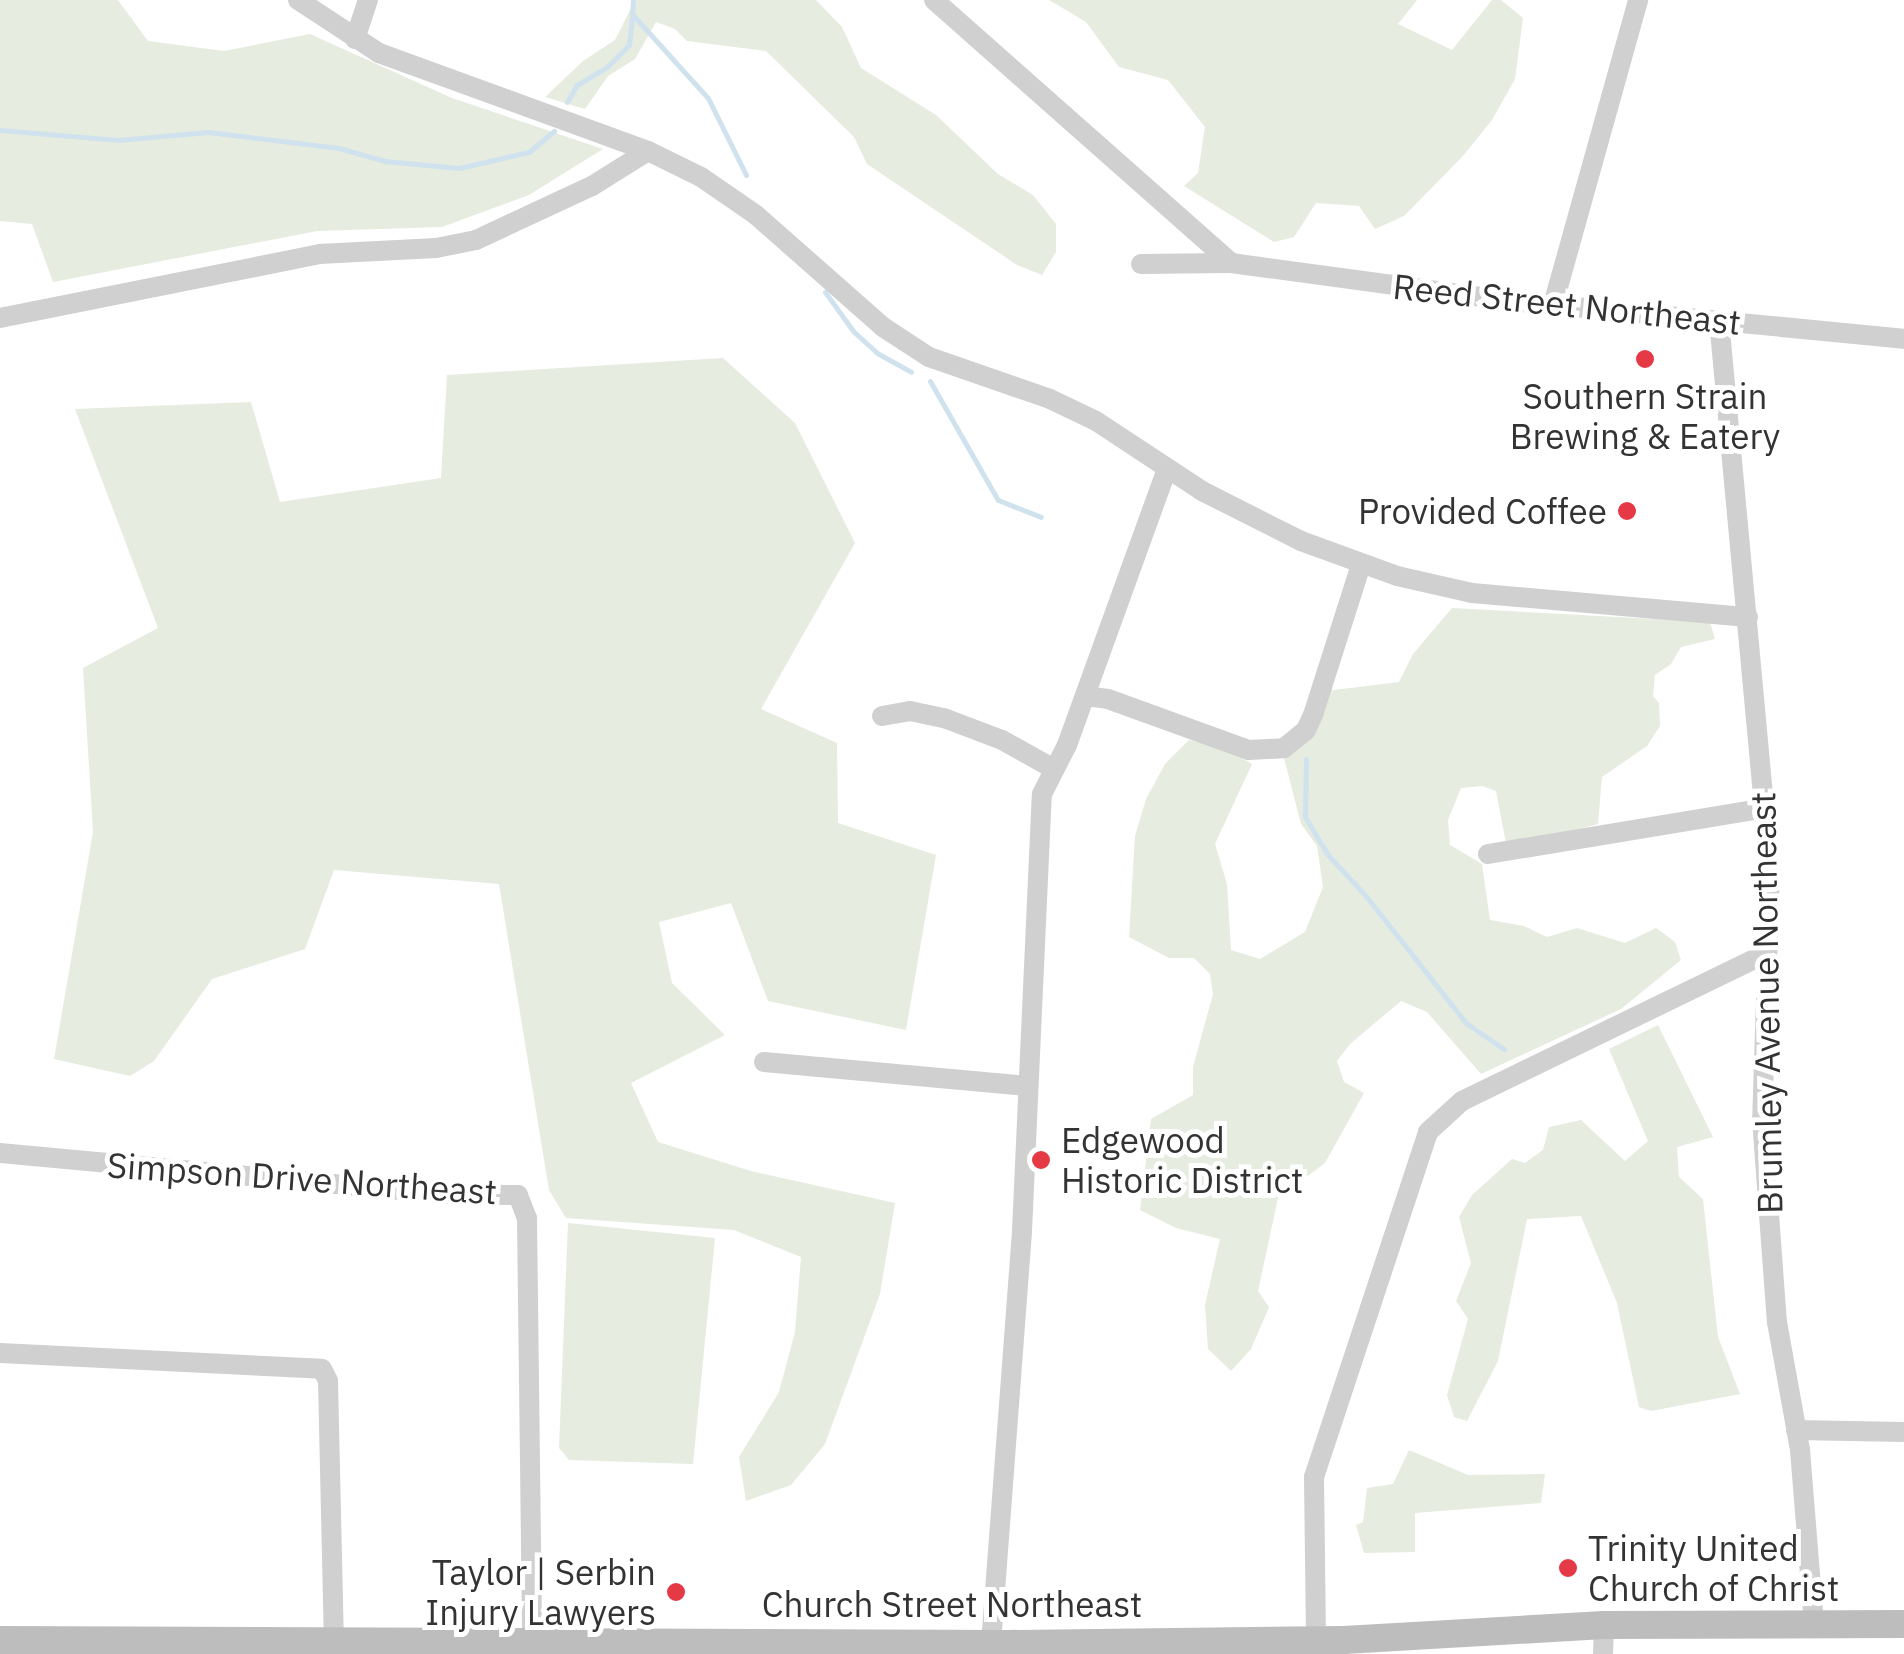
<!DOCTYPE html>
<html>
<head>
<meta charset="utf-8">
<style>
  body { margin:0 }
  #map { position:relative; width:1904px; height:1654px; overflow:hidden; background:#fff; font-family:"IBM Plex Sans",sans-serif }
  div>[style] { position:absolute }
  .green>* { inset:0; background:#e6ecdf }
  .stream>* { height:5px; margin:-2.5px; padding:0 2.5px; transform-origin:2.5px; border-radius:2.5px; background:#cfe2ee }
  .minor>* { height:20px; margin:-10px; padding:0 10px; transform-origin:10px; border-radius:10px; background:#d0d0d0 }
  .secondary>* { height:28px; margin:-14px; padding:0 14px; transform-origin:14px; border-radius:14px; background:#bdbdbd }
  .dots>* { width:28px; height:28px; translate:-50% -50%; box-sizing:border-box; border:5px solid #fff; border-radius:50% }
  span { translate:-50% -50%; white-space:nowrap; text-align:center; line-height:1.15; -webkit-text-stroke:10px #fff; paint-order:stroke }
  .street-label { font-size:35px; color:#333 }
  .poi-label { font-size:35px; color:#333 }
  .right { translate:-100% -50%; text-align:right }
  .left { translate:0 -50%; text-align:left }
</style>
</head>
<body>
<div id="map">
  <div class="green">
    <i style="clip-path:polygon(0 0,118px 0,148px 41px,224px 51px,310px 34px,452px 98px,603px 149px,529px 195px,442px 227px,317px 231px,53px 282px,32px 224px,0 221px)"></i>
    <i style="clip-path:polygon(635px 0,816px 0,842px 27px,861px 68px,936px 115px,998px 174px,1033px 195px,1056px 224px,1056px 252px,1042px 275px,1017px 265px,867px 164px,854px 137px,766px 51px,687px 41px,675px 29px,656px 22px,635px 59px,608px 76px,585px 109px,545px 97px,583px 61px,615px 40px)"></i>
    <i style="clip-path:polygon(1049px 0,1417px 0,1398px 24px,1452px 50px,1492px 0,1501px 0,1523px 18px,1515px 79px,1492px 120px,1462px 157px,1404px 216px,1375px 229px,1359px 206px,1316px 203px,1294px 237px,1274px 242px,1184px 186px,1198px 173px,1205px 127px,1168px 80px,1119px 67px,1086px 22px)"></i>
    <i style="clip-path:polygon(723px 358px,795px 423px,855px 543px,761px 709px,837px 743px,838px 823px,936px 855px,906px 1030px,768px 1001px,731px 903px,659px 922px,672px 983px,725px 1035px,631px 1083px,658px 1142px,751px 1171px,895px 1203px,880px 1294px,825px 1444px,791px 1485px,746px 1501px,739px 1457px,779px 1392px,795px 1332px,801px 1257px,734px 1230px,566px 1218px,549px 1190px,499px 884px,334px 870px,305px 949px,212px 979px,154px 1061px,130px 1076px,54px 1059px,93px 832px,83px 668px,158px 628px,75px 409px,251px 402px,280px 502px,441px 478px,447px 375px)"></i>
    <i style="clip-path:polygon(1452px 608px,1710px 622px,1715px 639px,1681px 647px,1671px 664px,1655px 675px,1653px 696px,1659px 703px,1660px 726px,1647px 746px,1602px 777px,1598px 824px,1528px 843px,1506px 843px,1496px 791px,1482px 786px,1461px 788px,1448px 820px,1450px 845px,1482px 864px,1490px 920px,1524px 926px,1547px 937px,1577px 928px,1625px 943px,1656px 928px,1675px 942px,1681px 960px,1621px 1009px,1481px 1074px,1427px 1012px,1401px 1001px,1350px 1044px,1337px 1061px,1344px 1082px,1364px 1093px,1325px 1163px,1278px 1198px,1258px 1291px,1269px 1307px,1251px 1349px,1231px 1371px,1208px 1349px,1205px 1305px,1220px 1239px,1176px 1228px,1140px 1210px,1151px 1119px,1193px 1095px,1193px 1067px,1213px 994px,1210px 974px,1194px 958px,1169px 958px,1129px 937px,1135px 836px,1146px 799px,1165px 764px,1189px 740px,1224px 748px,1252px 764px,1215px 844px,1227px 884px,1231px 950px,1260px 959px,1305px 932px,1323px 887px,1317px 846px,1301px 824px,1284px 758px,1326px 691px,1399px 682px,1413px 654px)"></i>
    <i style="clip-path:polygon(1658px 1025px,1713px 1137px,1677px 1147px,1679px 1177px,1703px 1199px,1718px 1337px,1740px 1394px,1651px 1411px,1639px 1407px,1617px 1303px,1581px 1216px,1527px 1219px,1498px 1361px,1467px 1421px,1454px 1417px,1447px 1395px,1468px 1319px,1456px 1301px,1471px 1263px,1459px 1217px,1472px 1195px,1512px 1159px,1525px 1163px,1543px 1150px,1549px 1127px,1581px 1120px,1625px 1161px,1648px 1141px,1609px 1049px)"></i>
    <i style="clip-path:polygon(568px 1223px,715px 1238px,693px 1464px,569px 1460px,559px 1448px)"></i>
    <i style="clip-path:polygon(1409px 1450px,1468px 1475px,1545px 1474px,1541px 1503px,1415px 1513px,1415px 1552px,1364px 1553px,1356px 1525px,1363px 1522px,1367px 1488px,1393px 1484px)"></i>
  </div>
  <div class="stream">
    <i style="left:633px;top:0;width:14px;rotate:94deg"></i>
    <i style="left:632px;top:14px;width:113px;rotate:47.9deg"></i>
    <i style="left:708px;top:98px;width:86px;rotate:63.7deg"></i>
    <i style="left:567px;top:102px;width:20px;rotate:-60deg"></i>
    <i style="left:577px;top:85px;width:35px;rotate:-31deg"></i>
    <i style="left:607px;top:67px;width:31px;rotate:-45deg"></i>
    <i style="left:629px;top:45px;width:30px;rotate:-84deg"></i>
    <i style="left:0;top:130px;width:118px;rotate:4.8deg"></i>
    <i style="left:118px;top:140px;width:90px;rotate:-5.1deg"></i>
    <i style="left:208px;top:132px;width:132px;rotate:7deg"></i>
    <i style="left:339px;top:148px;width:48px;rotate:15.8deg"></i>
    <i style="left:385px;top:161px;width:74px;rotate:5.4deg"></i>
    <i style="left:459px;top:168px;width:72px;rotate:-12.9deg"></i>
    <i style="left:529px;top:152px;width:33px;rotate:-40deg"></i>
    <i style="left:825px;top:292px;width:49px;rotate:54.1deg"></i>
    <i style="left:854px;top:332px;width:31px;rotate:42deg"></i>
    <i style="left:877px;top:353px;width:39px;rotate:29deg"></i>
    <i style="left:930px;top:381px;width:137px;rotate:60.3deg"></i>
    <i style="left:998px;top:500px;width:46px;rotate:21.6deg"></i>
    <i style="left:1306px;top:759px;width:58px;rotate:91deg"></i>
    <i style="left:1305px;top:817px;width:44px;rotate:58.8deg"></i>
    <i style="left:1328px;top:855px;width:56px;rotate:47.2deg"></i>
    <i style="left:1366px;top:896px;width:162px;rotate:51.8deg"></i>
    <i style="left:1466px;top:1023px;width:46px;rotate:34.4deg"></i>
  </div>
  <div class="minor">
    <i style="left:298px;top:0;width:97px;rotate:33.2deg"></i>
    <i style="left:379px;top:53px;width:286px;rotate:20deg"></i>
    <i style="left:648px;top:151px;width:59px;rotate:26.1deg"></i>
    <i style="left:701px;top:177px;width:67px;rotate:34.6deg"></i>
    <i style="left:756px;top:215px;width:169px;rotate:41.4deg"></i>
    <i style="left:883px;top:327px;width:55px;rotate:33.1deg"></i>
    <i style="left:929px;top:357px;width:128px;rotate:19.1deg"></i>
    <i style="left:1050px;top:399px;width:51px;rotate:25.6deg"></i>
    <i style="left:1096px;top:421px;width:127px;rotate:33.4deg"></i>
    <i style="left:1202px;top:491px;width:111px;rotate:26.8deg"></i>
    <i style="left:1301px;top:541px;width:102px;rotate:20deg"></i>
    <i style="left:1397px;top:576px;width:77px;rotate:12.8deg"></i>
    <i style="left:1472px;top:593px;width:277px;rotate:5deg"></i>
    <i style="left:934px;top:0;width:397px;rotate:41.5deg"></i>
    <i style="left:355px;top:39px;width:41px;rotate:-71.6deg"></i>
    <i style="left:1141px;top:264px;width:90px;rotate:-0.6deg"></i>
    <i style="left:1231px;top:263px;width:284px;rotate:7.7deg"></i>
    <i style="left:1512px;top:301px;width:394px;rotate:5.5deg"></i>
    <i style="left:1553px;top:305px;width:317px;rotate:-74.4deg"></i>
    <i style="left:0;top:318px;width:325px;rotate:-11.3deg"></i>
    <i style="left:319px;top:254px;width:117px;rotate:-2.9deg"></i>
    <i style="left:436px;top:248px;width:41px;rotate:-11.3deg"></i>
    <i style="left:476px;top:240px;width:128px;rotate:-25deg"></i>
    <i style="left:592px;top:186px;width:66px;rotate:-32deg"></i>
    <i style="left:1719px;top:320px;width:553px;rotate:84.71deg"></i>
    <i style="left:1770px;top:871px;width:248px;rotate:91.8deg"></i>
    <i style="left:1762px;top:1119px;width:204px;rotate:85.8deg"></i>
    <i style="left:1777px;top:1322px;width:130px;rotate:79.8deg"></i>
    <i style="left:1800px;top:1450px;width:176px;rotate:85.4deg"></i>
    <i style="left:1085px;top:696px;width:23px;rotate:7deg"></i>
    <i style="left:1108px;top:699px;width:150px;rotate:19.9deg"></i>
    <i style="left:1249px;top:750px;width:35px;rotate:-3deg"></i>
    <i style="left:1284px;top:748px;width:28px;rotate:-39deg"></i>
    <i style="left:1306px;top:730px;width:17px;rotate:-65deg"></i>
    <i style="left:1313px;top:715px;width:157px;rotate:-72.3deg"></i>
    <i style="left:882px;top:716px;width:28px;rotate:-10deg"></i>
    <i style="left:910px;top:711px;width:35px;rotate:12deg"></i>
    <i style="left:944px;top:718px;width:62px;rotate:20.8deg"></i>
    <i style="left:1002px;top:740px;width:60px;rotate:29.1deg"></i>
    <i style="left:1488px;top:854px;width:281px;rotate:-9.4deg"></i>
    <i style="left:764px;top:1062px;width:264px;rotate:5.2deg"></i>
    <i style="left:0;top:1153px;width:445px;rotate:5.3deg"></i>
    <i style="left:443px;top:1194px;width:75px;rotate:0.8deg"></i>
    <i style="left:518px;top:1195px;width:25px;rotate:69deg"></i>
    <i style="left:527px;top:1218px;width:422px;rotate:89.3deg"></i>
    <i style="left:0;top:1353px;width:322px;rotate:2.8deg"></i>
    <i style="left:322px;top:1369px;width:13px;rotate:63deg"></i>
    <i style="left:328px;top:1381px;width:262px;rotate:88.7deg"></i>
    <i style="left:1796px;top:1430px;width:108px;rotate:1.1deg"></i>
    <i style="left:1316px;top:1640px;width:163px;rotate:-90.7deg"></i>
    <i style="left:1314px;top:1477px;width:363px;rotate:-71.7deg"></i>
    <i style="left:1428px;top:1132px;width:46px;rotate:-42.4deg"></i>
    <i style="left:1462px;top:1101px;width:339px;rotate:-25.9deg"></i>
    <i style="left:991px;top:1644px;width:414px;rotate:-85.7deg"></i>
    <i style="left:1022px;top:1231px;width:437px;rotate:-87.4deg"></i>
    <i style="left:1042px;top:794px;width:55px;rotate:-63deg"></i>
    <i style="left:1067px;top:745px;width:294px;rotate:-70.1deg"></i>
    <i style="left:1603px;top:1654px;width:29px;rotate:-88deg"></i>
  </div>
  <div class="secondary">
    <i style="left:0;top:1640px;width:1007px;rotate:0.23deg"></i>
    <i style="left:1007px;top:1644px;width:337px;rotate:-0.7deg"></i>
    <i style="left:1344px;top:1640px;width:260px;rotate:-3.3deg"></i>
    <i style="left:1604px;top:1625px;width:300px;rotate:-0.2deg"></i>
  </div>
  <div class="dots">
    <i style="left:1645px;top:359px;background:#e63946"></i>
    <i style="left:1627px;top:511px;background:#e63946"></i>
    <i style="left:1041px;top:1160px;background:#e63946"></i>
    <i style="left:1568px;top:1568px;background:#e63946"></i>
    <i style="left:676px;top:1592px;background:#e63946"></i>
  </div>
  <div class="street-label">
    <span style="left:1567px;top:304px;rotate:6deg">Reed Street Northeast</span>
    <span style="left:1766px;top:1003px;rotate:-91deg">Brumley Avenue Northeast</span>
    <span style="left:302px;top:1178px;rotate:4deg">Simpson Drive Northeast</span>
    <span style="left:952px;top:1604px">Church Street Northeast</span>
  </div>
  <div class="poi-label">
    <span style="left:1645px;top:416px">Southern Strain<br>Brewing &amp; Eatery</span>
    <span class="right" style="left:1607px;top:511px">Provided Coffee</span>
    <span class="left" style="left:1061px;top:1160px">Edgewood<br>Historic District</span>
    <span class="left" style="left:1588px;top:1568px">Trinity United<br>Church of Christ</span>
    <span class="right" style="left:656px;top:1592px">Taylor | Serbin<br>Injury Lawyers</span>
  </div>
</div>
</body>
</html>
